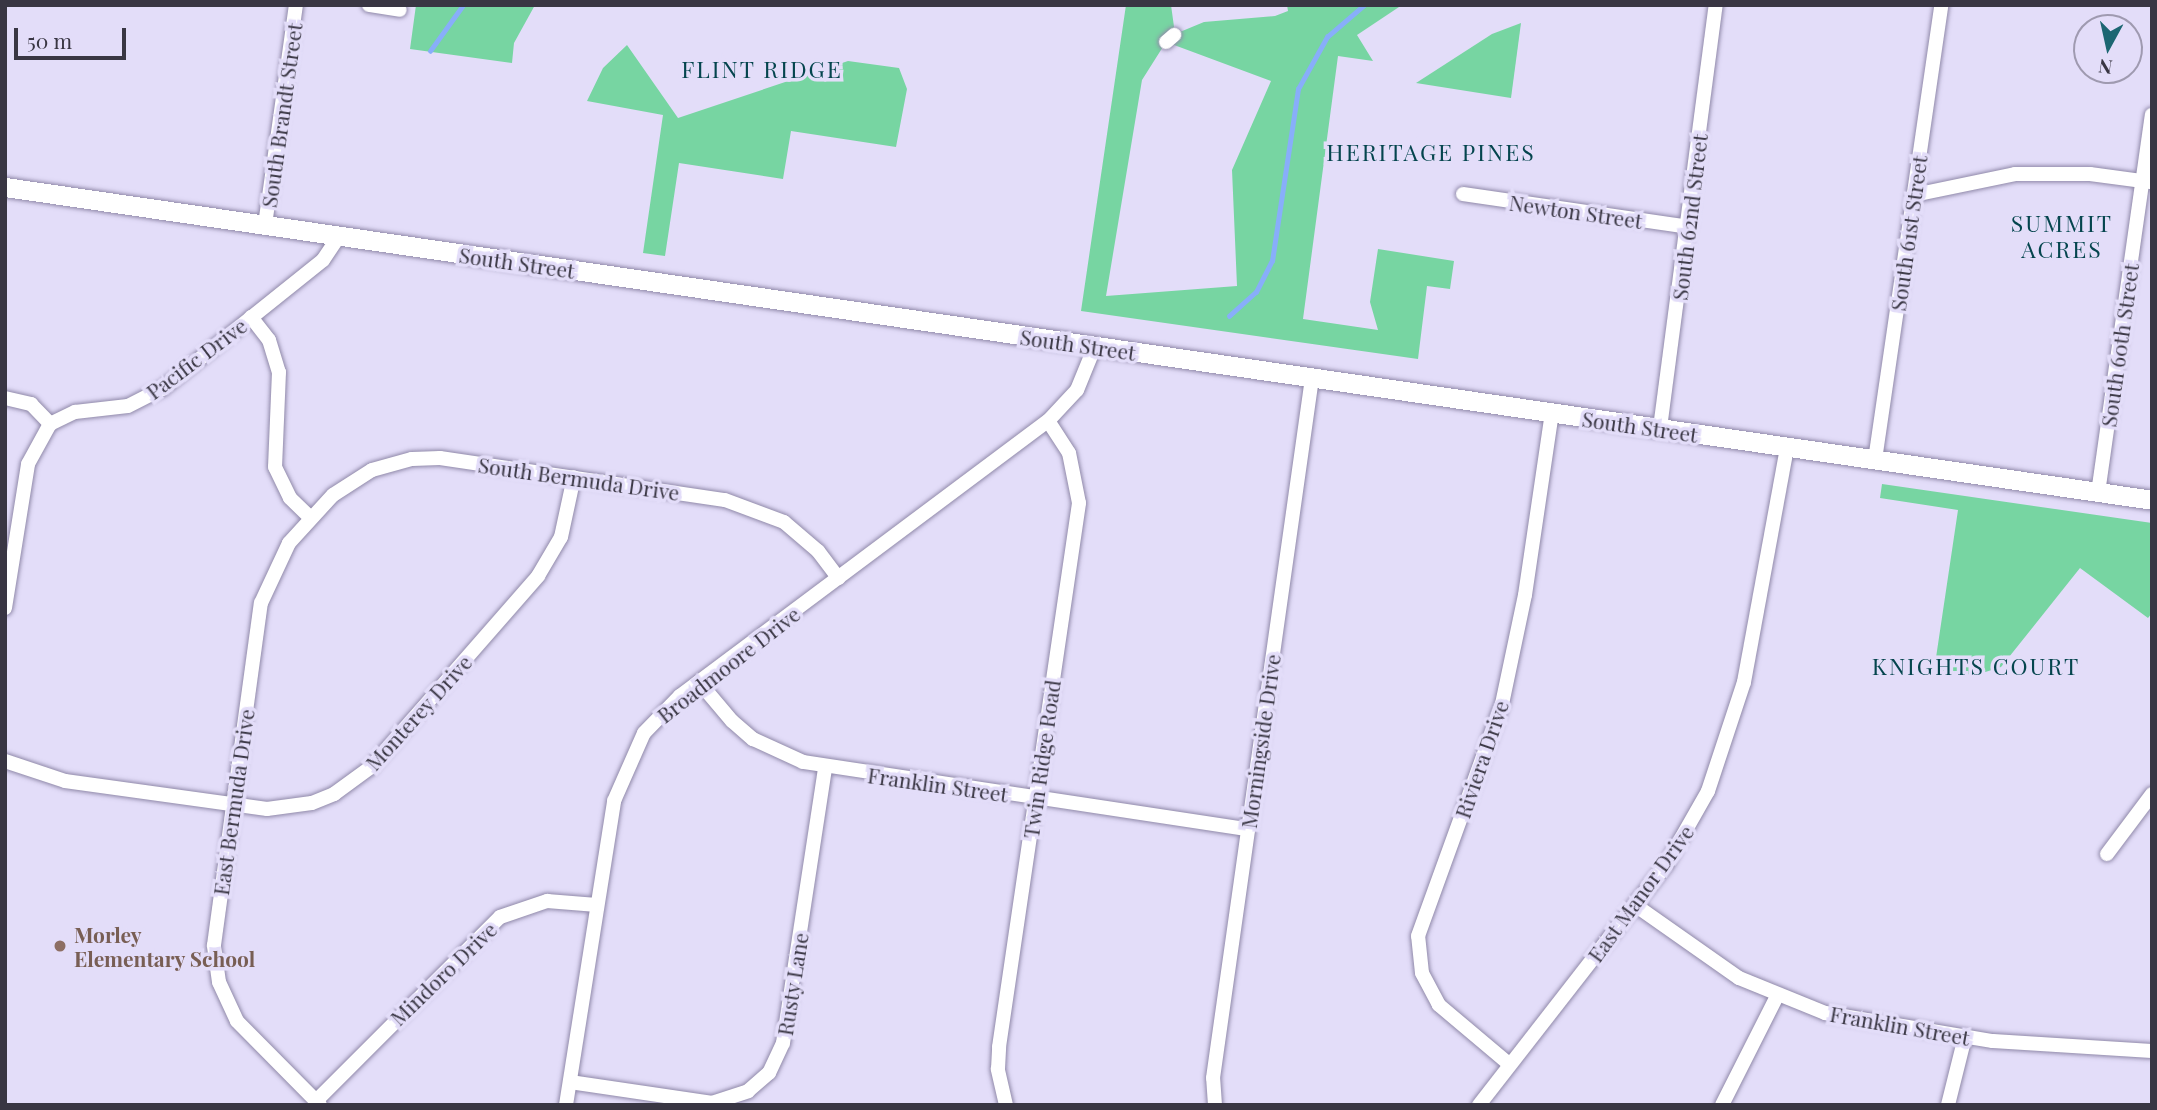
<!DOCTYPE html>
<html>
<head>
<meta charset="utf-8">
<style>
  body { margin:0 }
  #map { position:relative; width:2157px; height:1110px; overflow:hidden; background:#e3ddf9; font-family:"Playfair Display",serif }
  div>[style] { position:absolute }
  .green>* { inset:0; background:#77d5a2 }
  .stream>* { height:4.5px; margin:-2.25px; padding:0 2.25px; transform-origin:2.25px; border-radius:2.25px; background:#88aefa }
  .roads { filter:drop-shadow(0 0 2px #9089a9) drop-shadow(0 0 2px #9089a9) }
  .minor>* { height:14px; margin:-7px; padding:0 7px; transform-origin:7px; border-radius:7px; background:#fff }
  .secondary>* { height:19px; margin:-9.5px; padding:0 9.5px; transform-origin:9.5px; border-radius:9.5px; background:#fff }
  .dots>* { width:19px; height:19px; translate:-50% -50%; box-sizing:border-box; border:4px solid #e3ddf9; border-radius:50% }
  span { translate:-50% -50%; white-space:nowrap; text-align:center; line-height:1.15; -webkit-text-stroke:7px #e3ddf9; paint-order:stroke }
  .street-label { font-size:21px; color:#393643 }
  .education-label { font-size:21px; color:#785e54; font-weight:700 }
  .left { translate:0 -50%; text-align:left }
  .neighbourhood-label { font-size:23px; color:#05454e; letter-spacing:2px }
  .frame { position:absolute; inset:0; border:7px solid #393643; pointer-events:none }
  .north { position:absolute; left:2073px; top:14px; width:70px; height:70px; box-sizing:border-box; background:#e3ddf9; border:2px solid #9f9ab0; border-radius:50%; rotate:188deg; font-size:19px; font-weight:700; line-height:28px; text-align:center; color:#393643 }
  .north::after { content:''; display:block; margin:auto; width:24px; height:32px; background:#1c6672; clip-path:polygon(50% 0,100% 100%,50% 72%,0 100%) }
  .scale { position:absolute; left:14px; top:28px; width:112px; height:32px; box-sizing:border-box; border:4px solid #393643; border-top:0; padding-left:9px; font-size:21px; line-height:24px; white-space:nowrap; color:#393643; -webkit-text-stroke:5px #e3ddf9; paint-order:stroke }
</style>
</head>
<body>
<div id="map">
  <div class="green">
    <i style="clip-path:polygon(416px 5px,535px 5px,514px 43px,512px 63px,410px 49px)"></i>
    <i style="clip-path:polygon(evenodd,1126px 5px,1171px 5px,1175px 34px,1204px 22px,1275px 16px,1288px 11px,1287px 5px,1402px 5px,1357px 35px,1373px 61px,1338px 56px,1303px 319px,1378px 330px,1370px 302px,1378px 249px,1454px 261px,1450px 289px,1427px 286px,1418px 359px,1081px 311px,1126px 5px,1166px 42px,1271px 81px,1232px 170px,1237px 286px,1106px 296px,1142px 80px,1166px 42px)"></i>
    <i style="clip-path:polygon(1521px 23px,1511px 98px,1416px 83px,1492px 34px)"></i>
    <i style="clip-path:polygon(627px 45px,678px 118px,848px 61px,899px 68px,907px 89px,896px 147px,791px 131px,783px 179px,679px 163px,665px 256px,643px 253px,663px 115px,587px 101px,603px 68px)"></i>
    <i style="clip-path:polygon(1882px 484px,2152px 523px,2152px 613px,2148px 618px,2080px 568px,2001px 667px,1976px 675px,1934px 671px,1958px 510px,1880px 498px)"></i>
  </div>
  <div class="stream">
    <i style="left:430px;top:51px;width:57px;rotate:-54.3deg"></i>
    <i style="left:1229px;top:316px;width:36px;rotate:-42deg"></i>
    <i style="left:1256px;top:292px;width:35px;rotate:-63deg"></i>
    <i style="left:1272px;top:261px;width:174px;rotate:-81.4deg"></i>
    <i style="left:1298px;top:89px;width:60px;rotate:-60.9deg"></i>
    <i style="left:1327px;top:37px;width:49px;rotate:-40.9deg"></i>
  </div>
  <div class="roads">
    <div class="minor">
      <i style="left:369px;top:5px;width:31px;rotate:9deg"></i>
      <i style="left:1166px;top:42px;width:11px;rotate:-41deg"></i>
      <i style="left:1463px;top:194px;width:227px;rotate:8.3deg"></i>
      <i style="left:1914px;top:195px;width:103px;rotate:-11.7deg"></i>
      <i style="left:2015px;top:174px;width:75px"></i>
      <i style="left:2090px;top:174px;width:61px;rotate:7.6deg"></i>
      <i style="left:265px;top:225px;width:222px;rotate:-82deg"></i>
      <i style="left:251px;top:317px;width:29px;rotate:52deg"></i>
      <i style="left:269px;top:340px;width:34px;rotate:73deg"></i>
      <i style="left:279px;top:372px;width:95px;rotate:92.4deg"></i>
      <i style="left:275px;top:467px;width:34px;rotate:64deg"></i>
      <i style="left:290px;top:498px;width:29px;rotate:44deg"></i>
      <i style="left:5px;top:398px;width:27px;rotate:13deg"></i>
      <i style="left:31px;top:404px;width:28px;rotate:46deg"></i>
      <i style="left:1660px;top:428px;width:427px;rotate:-82.5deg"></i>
      <i style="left:1875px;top:460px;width:460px;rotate:-81.7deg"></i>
      <i style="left:2098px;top:493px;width:382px;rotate:-81.9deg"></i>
      <i style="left:5px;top:608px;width:146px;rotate:-80.9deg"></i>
      <i style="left:28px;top:464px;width:46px;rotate:-61.2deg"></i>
      <i style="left:50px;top:424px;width:28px;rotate:-26deg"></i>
      <i style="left:75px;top:412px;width:53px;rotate:-6.5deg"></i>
      <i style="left:128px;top:406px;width:38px;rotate:-27deg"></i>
      <i style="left:162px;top:389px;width:206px;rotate:-38.7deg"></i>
      <i style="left:323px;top:260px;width:29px;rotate:-56deg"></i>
      <i style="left:699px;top:682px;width:51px;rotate:49.8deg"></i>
      <i style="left:732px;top:721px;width:28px;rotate:41deg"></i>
      <i style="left:753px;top:739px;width:55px;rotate:24.7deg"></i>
      <i style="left:803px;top:762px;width:450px;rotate:8.6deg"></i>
      <i style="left:5px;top:761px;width:63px;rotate:18.4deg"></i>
      <i style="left:65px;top:781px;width:204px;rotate:7.9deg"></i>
      <i style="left:267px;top:809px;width:45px;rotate:-7.6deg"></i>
      <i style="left:312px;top:803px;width:24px;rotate:-22deg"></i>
      <i style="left:334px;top:794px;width:46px;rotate:-36.1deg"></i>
      <i style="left:371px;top:767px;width:254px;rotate:-48.8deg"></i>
      <i style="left:538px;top:576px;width:45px;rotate:-59.5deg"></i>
      <i style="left:561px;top:537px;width:61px;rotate:-77.8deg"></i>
      <i style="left:2107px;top:854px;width:75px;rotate:-53.1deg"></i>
      <i style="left:1635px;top:905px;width:127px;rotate:35.1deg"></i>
      <i style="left:1739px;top:978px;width:93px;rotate:22.1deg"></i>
      <i style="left:1825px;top:1013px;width:170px;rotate:9.5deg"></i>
      <i style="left:1993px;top:1041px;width:159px;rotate:3.6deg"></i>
      <i style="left:1509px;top:1064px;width:92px;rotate:-139.9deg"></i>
      <i style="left:1439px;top:1005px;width:36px;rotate:-118deg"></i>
      <i style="left:1422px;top:973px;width:37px;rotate:-96deg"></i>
      <i style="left:1418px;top:936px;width:247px;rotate:-70.1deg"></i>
      <i style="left:1502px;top:704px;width:111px;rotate:-78.1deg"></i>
      <i style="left:1525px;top:595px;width:184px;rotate:-81.6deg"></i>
      <i style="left:570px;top:1082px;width:144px;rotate:8.4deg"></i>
      <i style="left:712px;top:1103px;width:38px;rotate:-18deg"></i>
      <i style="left:748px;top:1091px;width:28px;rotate:-41deg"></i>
      <i style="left:769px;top:1073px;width:33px;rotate:-65deg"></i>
      <i style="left:783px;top:1043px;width:279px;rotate:-81.3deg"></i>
      <i style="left:316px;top:1101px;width:260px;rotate:-45deg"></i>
      <i style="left:500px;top:917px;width:50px;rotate:-18.8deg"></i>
      <i style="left:547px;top:901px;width:50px;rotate:4.6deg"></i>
      <i style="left:320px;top:1105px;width:118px;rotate:-134.7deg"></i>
      <i style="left:237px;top:1021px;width:43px;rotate:-114.8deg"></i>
      <i style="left:219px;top:982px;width:37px;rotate:-98deg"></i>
      <i style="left:214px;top:945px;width:345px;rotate:-82.2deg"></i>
      <i style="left:261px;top:603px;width:66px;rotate:-65deg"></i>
      <i style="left:289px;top:543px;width:65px;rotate:-47.5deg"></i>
      <i style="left:333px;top:495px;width:46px;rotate:-32.7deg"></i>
      <i style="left:372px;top:470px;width:41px;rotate:-15.4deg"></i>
      <i style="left:412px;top:459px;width:28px;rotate:-2deg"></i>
      <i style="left:440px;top:458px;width:288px;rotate:8.4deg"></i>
      <i style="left:725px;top:500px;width:63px;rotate:20.4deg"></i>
      <i style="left:784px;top:522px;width:45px;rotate:40.5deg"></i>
      <i style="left:818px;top:551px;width:34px;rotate:53deg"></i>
      <i style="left:566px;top:1105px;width:308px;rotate:-81deg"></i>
      <i style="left:614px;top:801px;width:74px;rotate:-66.2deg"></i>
      <i style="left:644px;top:733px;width:52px;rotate:-45.8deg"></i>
      <i style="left:680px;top:696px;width:459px;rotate:-36.8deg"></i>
      <i style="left:1048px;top:421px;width:42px;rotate:-46.9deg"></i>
      <i style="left:1077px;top:390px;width:48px;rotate:-67.8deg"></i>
      <i style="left:1006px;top:1105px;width:37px;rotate:-103deg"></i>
      <i style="left:998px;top:1069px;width:22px;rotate:-87deg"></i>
      <i style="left:999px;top:1047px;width:550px;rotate:-81.63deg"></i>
      <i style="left:1079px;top:503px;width:51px;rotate:-101.3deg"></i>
      <i style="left:1069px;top:453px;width:38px;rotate:-123deg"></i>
      <i style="left:1215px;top:1105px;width:27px;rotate:-94deg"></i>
      <i style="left:1213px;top:1078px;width:707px;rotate:-81.95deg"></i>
      <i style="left:1479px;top:1105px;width:304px;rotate:-52.1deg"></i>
      <i style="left:1666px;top:865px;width:85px;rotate:-60.4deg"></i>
      <i style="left:1708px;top:791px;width:115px;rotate:-71.7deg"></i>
      <i style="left:1744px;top:682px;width:239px;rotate:-79.6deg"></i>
      <i style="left:1722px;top:1105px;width:122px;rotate:-63.2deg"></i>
      <i style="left:1948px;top:1105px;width:70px;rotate:-76deg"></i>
    </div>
    <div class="secondary">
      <i style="left:5px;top:187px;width:2170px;rotate:8.29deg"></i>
    </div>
  </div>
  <div class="dots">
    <i style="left:60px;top:946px;background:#8d6e63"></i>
  </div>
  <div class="street-label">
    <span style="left:281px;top:115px;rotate:-82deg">South Brandt Street</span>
    <span style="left:1576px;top:211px;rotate:8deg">Newton Street</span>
    <span style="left:1689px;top:217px;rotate:-83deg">South 62nd Street</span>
    <span style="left:1908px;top:233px;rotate:-82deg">South 61st Street</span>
    <span style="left:517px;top:262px;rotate:8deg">South Street</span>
    <span style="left:1078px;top:344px;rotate:8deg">South Street</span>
    <span style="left:2119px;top:345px;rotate:-82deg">South 60th Street</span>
    <span style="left:196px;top:358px;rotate:-37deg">Pacific Drive</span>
    <span style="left:1640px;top:426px;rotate:8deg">South Street</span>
    <span style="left:579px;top:478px;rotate:8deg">South Bermuda Drive</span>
    <span style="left:728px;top:664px;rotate:-38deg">Broadmoore Drive</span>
    <span style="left:418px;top:712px;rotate:-48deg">Monterey Drive</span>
    <span style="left:1260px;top:741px;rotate:-82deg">Morningside Drive</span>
    <span style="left:1041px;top:759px;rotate:-82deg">Twin Ridge Road</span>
    <span style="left:1481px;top:759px;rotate:-71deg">Riviera Drive</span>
    <span style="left:938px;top:784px;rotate:8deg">Franklin Street</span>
    <span style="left:233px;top:802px;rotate:-82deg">East Bermuda Drive</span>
    <span style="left:1640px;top:893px;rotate:-54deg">East Manor Drive</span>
    <span style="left:443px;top:973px;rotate:-44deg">Mindoro Drive</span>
    <span style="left:792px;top:984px;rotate:-81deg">Rusty Lane</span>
    <span style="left:1900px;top:1025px;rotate:10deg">Franklin Street</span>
  </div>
  <div class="education-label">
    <span class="left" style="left:74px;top:946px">Morley<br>Elementary School</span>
  </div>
  <div class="neighbourhood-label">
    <span style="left:762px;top:69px">FLINT RIDGE</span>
    <span style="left:1431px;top:152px">HERITAGE PINES</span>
    <span style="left:2062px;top:236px">SUMMIT<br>ACRES</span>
    <span style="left:1976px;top:666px">KNIGHTS COURT</span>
  </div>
  <div class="frame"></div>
  <div class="north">N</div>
  <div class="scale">50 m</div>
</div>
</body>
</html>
